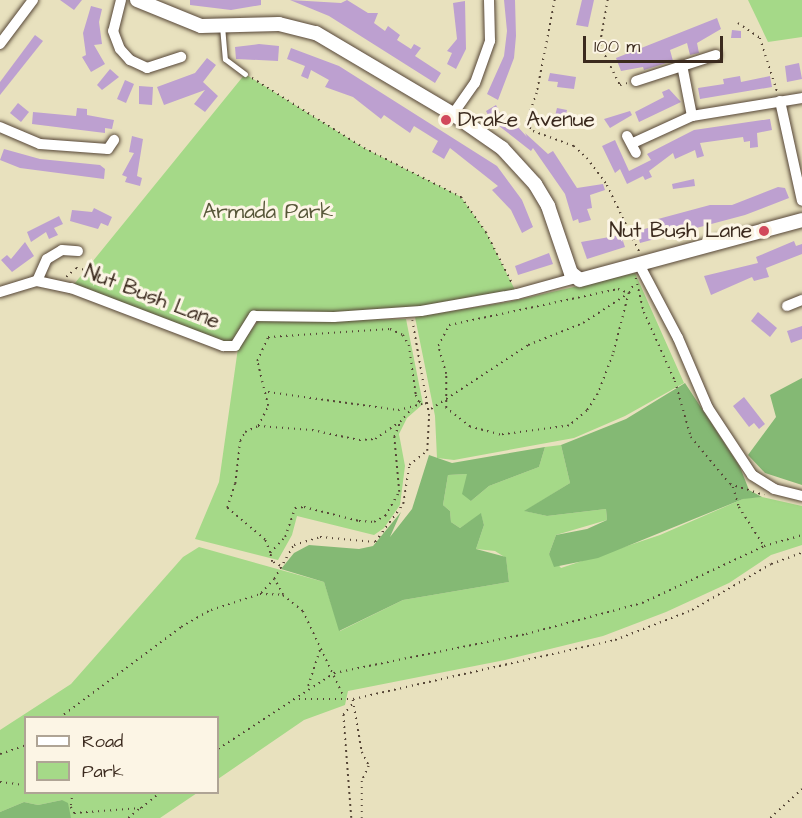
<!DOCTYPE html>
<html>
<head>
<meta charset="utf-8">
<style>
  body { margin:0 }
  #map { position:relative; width:802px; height:818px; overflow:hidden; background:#e8e1be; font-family:"Architects Daughter",sans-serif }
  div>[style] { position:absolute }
  .green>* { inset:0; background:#a5d988 }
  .forest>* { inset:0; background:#84b974 }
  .building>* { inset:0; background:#bda0d0 }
  .path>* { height:1.5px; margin-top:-0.75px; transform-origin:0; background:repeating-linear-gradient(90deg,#554536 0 1.5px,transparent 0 6px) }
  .roads { filter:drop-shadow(0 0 2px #554536) drop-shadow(0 0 2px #554536) }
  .service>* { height:5px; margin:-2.5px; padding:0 2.5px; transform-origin:2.5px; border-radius:2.5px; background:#fff }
  .minor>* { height:10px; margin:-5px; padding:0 5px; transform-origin:5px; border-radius:5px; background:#fff }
  .tertiary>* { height:14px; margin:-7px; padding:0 7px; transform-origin:7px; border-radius:7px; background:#fff }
  .dots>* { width:16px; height:16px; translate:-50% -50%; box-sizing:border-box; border:3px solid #fcf5e5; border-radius:50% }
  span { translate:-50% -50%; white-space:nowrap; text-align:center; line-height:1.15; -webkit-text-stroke:6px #fcf5e5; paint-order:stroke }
  .poi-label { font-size:21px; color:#3b2a1e }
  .left { translate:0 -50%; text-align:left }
  .right { translate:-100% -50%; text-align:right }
  .park-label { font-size:21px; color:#565638 }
  .street-label { font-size:21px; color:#3b2a1e }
  .legend { position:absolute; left:24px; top:716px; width:195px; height:78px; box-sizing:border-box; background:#fcf5e5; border:2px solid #afa495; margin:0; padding:8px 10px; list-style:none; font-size:18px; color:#3b2a1e }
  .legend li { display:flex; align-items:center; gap:12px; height:30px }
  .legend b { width:30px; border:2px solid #afa495 }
  .scale { position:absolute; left:583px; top:36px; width:140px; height:27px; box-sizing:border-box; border:3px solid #3b2a1e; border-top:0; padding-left:8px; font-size:18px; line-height:21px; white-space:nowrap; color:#3b2a1e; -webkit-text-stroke:4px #fcf5e5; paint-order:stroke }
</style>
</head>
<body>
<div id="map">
  <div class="green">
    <i style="clip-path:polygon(748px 0,802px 0,802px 37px,768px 42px)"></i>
    <i style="clip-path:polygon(245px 74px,364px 148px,461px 197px,486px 232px,517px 294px,421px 311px,254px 316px,235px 346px,71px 288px)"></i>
    <i style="clip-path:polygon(635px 273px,684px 383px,625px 416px,574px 438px,454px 460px,437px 458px,435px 416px,415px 317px,508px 302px)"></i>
    <i style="clip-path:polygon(406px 319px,423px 404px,407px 418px,399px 434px,405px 466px,400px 505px,384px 528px,374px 535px,297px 516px,292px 535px,278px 560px,195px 539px,219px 482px,238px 348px,258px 321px)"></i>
    <i style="clip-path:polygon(561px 445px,570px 483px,525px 511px,547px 516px,606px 509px,607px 520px,556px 535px,549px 554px,561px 568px,660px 535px,745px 498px,762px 497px,802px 506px,802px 545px,771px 555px,729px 583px,666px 612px,603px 636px,505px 660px,348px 691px,345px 705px,304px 720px,218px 779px,218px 718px,26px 718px,26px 792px,197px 793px,160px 818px,71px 818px,62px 800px,38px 805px,24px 802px,0 812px,0 730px,71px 684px,183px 557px,199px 547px,324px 582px,340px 631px,403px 600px,509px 582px,506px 558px,495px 551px,476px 549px,484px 525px,481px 514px,460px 528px,451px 522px,450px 511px,443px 505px,448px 475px,467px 474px,471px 501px,489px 486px,539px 467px,545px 447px)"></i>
  </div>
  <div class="forest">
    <i style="clip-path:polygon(802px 378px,802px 485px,765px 473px,748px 455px,776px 417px,770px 395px)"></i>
    <i style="clip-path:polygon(685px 383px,740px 467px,749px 490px,762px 497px,743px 499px,598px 558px,554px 567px,549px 554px,556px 535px,587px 529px,607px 520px,606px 509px,547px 516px,524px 511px,570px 483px,561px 445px,626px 419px)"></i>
    <i style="clip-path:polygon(545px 447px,539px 467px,489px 486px,471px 501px,462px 494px,467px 474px,448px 475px,443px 505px,450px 511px,451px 522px,460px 528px,481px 513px,484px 525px,476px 549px,506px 557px,509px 582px,403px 600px,339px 631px,324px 582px,281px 569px,294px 553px,309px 545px,359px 549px,373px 546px,401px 512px,390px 537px,412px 509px,429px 455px,452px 463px)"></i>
    <i style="clip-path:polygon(62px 800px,68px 803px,71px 818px,0 818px,0 812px,24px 802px,38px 805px)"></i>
  </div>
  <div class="building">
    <i style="clip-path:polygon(60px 0,82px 0,74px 10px)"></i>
    <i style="clip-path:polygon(190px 0,261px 0,261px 5px,231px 10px,190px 5px)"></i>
    <i style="clip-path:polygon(290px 0,341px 3px,347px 0,368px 13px,378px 13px,374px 23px,385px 31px,388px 26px,400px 35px,397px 40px,411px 49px,414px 44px,421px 48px,415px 56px,441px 73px,435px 83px,329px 16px)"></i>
    <i style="clip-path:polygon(504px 0,515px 0,516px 36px,514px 58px,498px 100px,487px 94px,504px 56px,507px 31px)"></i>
    <i style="clip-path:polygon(582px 0,594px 0,588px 27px,576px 25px)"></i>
    <i style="clip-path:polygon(465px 1px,466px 49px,456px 69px,447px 64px,452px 53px,447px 51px,457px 39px,453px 3px)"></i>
    <i style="clip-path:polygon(91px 6px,102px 9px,99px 22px,102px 44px,94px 45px,105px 64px,91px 72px,82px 57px,86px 55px,83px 33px)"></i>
    <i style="clip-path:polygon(717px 18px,721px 29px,697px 43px,699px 53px,690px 55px,687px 43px,670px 50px,673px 61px,644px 70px,643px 67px,621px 71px,616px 58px)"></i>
    <i style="clip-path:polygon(732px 30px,741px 31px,741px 38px,731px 38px)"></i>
    <i style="clip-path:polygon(35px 35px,43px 41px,0 95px,0 82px)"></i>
    <i style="clip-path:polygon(259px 44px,279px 46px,278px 61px,236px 59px,235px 47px)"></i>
    <i style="clip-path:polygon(291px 48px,339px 66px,497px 166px,522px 200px,533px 227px,522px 233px,511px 210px,492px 190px,498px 186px,450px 148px,444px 159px,432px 152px,438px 141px,414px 126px,410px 133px,384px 115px,381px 119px,353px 97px,325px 87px,329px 80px,311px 70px,308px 79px,301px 76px,305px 66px,287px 59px)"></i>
    <i style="clip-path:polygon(207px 58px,216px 65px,203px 82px,218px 96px,205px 112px,194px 104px,205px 90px,164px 105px,157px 87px,195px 73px)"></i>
    <i style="clip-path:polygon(799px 63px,802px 79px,787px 82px,785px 66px)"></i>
    <i style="clip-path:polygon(110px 69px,119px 77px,102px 90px,97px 85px)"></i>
    <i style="clip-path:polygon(550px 73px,576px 77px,574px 89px,557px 87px,558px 82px,548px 81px)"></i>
    <i style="clip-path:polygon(740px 76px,741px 82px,770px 76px,772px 87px,700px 99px,698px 88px,724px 84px,723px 79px)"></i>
    <i style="clip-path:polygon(125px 80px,134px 84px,126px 103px,117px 99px)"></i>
    <i style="clip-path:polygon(139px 86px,153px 87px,152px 105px,139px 104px)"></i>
    <i style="clip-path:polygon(669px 89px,681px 102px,639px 122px,635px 112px,664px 97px,662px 92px)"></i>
    <i style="clip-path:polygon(18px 103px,29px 112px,21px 122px,10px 113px)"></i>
    <i style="clip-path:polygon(496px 105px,504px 121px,508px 116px,527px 137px,525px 133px,548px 154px,553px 151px,577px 188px,603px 184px,605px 190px,590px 195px,592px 208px,587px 209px,591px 220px,579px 223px,578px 219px,573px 221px,565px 194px,533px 148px,531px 151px,490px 119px,486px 111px)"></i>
    <i style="clip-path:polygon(77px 108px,87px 109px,87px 115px,114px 120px,112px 129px,105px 128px,105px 133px,32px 124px,33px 112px,76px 116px)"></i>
    <i style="clip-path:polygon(557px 108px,567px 110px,564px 122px,554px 120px)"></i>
    <i style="clip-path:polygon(630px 111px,632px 115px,610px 128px,604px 119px)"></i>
    <i style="clip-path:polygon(770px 119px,772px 130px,757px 133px,758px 147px,750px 148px,750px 141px,744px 142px,743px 137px,700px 143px,704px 156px,697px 158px,695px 150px,675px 159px,673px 153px,649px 171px,652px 177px,645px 180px,643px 176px,627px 184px,620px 169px,615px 173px,602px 146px,615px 140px,629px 171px,651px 160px,647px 154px,694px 130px)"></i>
    <i style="clip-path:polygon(132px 136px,143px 139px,137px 176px,142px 178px,140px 186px,125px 182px,127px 177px,122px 175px,134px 153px,129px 152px)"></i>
    <i style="clip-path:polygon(4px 149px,40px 159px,100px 165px,105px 169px,104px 179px,20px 168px,0 160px)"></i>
    <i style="clip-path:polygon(694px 179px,695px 186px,673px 189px,672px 184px)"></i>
    <i style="clip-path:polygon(778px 187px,785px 188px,789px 198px,745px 215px,640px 243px,637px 231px,659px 225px,658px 219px,710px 205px,732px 205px)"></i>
    <i style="clip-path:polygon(94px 208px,112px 217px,108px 226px,101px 223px,98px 229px,70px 221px,72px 210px,92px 212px)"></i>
    <i style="clip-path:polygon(59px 216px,63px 224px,54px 228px,58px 235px,49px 239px,46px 232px,31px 242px,27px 232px)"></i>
    <i style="clip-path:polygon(621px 235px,625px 247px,587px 259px,581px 242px)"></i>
    <i style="clip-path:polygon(794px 241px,796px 246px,802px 244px,802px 254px,766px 268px,769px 277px,754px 281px,752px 277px,711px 295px,704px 276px,758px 263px,756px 257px)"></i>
    <i style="clip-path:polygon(25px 242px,34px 256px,12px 272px,1px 260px,7px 255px,11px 259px)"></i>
    <i style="clip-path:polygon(549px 253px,553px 264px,518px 275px,515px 266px)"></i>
    <i style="clip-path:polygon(758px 312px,777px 328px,770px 337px,751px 321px)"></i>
    <i style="clip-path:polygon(802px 326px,802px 339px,791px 343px,787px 331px)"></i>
    <i style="clip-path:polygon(744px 397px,765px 424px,759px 429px,754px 423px,749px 427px,733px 406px)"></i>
  </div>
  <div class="path">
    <i style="left:555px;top:0;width:95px;rotate:101deg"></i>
    <i style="left:537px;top:93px;width:32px;rotate:110deg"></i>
    <i style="left:526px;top:123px;width:11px;rotate:49deg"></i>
    <i style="left:533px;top:131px;width:44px;rotate:20.1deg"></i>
    <i style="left:574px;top:146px;width:18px;rotate:43deg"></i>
    <i style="left:587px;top:158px;width:34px;rotate:53deg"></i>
    <i style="left:607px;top:185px;width:76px;rotate:64.1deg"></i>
    <i style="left:608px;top:0;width:46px;rotate:100.1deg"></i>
    <i style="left:600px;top:45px;width:45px;rotate:63.4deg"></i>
    <i style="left:620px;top:85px;width:7px;rotate:-16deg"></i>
    <i style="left:738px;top:23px;width:27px;rotate:34deg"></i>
    <i style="left:760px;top:38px;width:56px;rotate:72.2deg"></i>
    <i style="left:252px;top:78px;width:132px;rotate:32deg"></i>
    <i style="left:364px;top:148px;width:109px;rotate:26.8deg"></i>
    <i style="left:461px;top:197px;width:43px;rotate:54.5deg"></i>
    <i style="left:486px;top:232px;width:59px;rotate:63deg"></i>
    <i style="left:66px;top:277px;width:13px;rotate:-42deg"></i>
    <i style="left:76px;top:268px;width:10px;rotate:11deg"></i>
    <i style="left:636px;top:278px;width:35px;rotate:77deg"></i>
    <i style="left:644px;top:312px;width:76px;rotate:65.8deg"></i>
    <i style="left:675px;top:381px;width:58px;rotate:74.1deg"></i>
    <i style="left:691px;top:437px;width:61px;rotate:50.3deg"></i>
    <i style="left:730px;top:484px;width:36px;rotate:18deg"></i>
    <i style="left:618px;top:289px;width:12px;rotate:20deg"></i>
    <i style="left:629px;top:293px;width:64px;rotate:104.5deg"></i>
    <i style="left:613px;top:355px;width:42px;rotate:111deg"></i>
    <i style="left:598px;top:394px;width:20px;rotate:123deg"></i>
    <i style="left:587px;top:411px;width:23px;rotate:140deg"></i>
    <i style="left:569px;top:426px;width:70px;rotate:172.6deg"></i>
    <i style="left:500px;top:435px;width:31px;rotate:-165deg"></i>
    <i style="left:470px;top:427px;width:31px;rotate:-142deg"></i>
    <i style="left:446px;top:408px;width:34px;rotate:-90deg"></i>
    <i style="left:446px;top:374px;width:29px;rotate:-106deg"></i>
    <i style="left:438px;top:346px;width:24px;rotate:-62deg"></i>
    <i style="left:449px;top:325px;width:173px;rotate:-12deg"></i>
    <i style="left:268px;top:392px;width:131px;rotate:7.9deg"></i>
    <i style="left:398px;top:410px;width:25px;rotate:-14deg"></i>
    <i style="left:431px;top:409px;width:116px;rotate:-33.4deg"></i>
    <i style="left:528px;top:345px;width:59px;rotate:-21.8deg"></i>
    <i style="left:583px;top:323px;width:55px;rotate:-33.1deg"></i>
    <i style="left:629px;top:293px;width:11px;rotate:-63deg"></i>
    <i style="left:258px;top:426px;width:54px;rotate:4.2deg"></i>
    <i style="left:312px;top:430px;width:48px;rotate:12deg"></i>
    <i style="left:359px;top:440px;width:16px;rotate:-4deg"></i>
    <i style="left:375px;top:439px;width:29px;rotate:-35deg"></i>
    <i style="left:733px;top:487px;width:21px;rotate:73deg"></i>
    <i style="left:739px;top:507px;width:46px;rotate:57.3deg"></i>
    <i style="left:270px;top:553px;width:14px;rotate:-111deg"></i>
    <i style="left:265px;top:540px;width:50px;rotate:-139.9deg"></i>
    <i style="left:227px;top:508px;width:25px;rotate:-72deg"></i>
    <i style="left:235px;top:484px;width:43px;rotate:-83.4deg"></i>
    <i style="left:240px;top:441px;width:10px;rotate:-61deg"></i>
    <i style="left:245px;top:432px;width:14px;rotate:-25deg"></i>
    <i style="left:258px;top:426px;width:22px;rotate:-63deg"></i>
    <i style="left:268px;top:406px;width:46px;rotate:-103.7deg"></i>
    <i style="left:257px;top:361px;width:26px;rotate:-65deg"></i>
    <i style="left:268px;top:337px;width:122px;rotate:-3.8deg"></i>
    <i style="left:390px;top:329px;width:14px;rotate:25deg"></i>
    <i style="left:403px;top:335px;width:12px;rotate:59deg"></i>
    <i style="left:409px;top:345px;width:50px;rotate:82deg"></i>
    <i style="left:416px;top:395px;width:8px;rotate:67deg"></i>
    <i style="left:419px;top:402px;width:10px;rotate:11deg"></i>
    <i style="left:280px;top:566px;width:9px;rotate:-153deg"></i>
    <i style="left:272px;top:562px;width:9px;rotate:-103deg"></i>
    <i style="left:270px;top:553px;width:22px;rotate:-47deg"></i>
    <i style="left:285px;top:537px;width:31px;rotate:-71deg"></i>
    <i style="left:295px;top:508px;width:9px;rotate:-6deg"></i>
    <i style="left:304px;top:507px;width:57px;rotate:14.3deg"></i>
    <i style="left:359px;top:521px;width:15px;rotate:4deg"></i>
    <i style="left:374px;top:522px;width:13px;rotate:-29deg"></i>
    <i style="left:385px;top:516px;width:28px;rotate:-60deg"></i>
    <i style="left:399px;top:492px;width:55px;rotate:-95.2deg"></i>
    <i style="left:394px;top:437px;width:16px;rotate:-68deg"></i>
    <i style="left:400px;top:422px;width:18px;rotate:-49deg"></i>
    <i style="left:261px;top:593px;width:19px;rotate:-47deg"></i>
    <i style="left:283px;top:595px;width:18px;rotate:-119deg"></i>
    <i style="left:274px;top:579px;width:39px;rotate:-60deg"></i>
    <i style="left:294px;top:545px;width:27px;rotate:-17deg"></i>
    <i style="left:320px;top:537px;width:55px;rotate:5.2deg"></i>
    <i style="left:375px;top:542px;width:47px;rotate:-53.6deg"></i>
    <i style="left:403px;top:504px;width:39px;rotate:-81deg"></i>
    <i style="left:409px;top:465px;width:23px;rotate:-38deg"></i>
    <i style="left:427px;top:451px;width:35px;rotate:-87deg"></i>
    <i style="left:429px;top:416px;width:97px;rotate:-100.1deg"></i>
    <i style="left:308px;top:686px;width:40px;rotate:-72deg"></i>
    <i style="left:293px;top:699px;width:60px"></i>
    <i style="left:353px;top:699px;width:269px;rotate:-12.7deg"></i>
    <i style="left:615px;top:640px;width:83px;rotate:-21.3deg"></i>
    <i style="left:692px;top:610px;width:91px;rotate:-30.2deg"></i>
    <i style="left:771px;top:564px;width:33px;rotate:-20deg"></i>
    <i style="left:353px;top:700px;width:53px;rotate:80.2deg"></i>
    <i style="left:362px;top:752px;width:16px;rotate:63deg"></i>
    <i style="left:369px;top:766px;width:17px;rotate:115deg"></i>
    <i style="left:362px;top:781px;width:37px;rotate:90deg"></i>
    <i style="left:59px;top:718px;width:152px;rotate:-36.7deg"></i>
    <i style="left:181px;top:627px;width:34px;rotate:-30deg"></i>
    <i style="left:211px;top:610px;width:52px;rotate:-18.1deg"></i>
    <i style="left:260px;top:594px;width:23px;rotate:2deg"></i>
    <i style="left:283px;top:595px;width:26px;rotate:39deg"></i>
    <i style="left:303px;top:611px;width:95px;rotate:64.5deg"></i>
    <i style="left:218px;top:749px;width:139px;rotate:-33.2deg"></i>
    <i style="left:334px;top:673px;width:196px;rotate:-11.5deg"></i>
    <i style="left:526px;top:634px;width:120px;rotate:-15deg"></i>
    <i style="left:642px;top:603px;width:135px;rotate:-25deg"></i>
    <i style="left:764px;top:546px;width:40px;rotate:-16deg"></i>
    <i style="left:0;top:754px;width:28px;rotate:-19deg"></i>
    <i style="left:0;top:782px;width:26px;rotate:7deg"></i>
    <i style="left:73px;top:792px;width:15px;rotate:98deg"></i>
    <i style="left:71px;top:807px;width:7px;rotate:63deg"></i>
    <i style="left:74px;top:813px;width:67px;rotate:-4.3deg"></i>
    <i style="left:141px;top:808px;width:26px;rotate:-39deg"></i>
    <i style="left:128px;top:818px;width:16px;rotate:-40deg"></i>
    <i style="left:351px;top:818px;width:103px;rotate:-94.4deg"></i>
    <i style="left:343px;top:715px;width:16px;rotate:-50deg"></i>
    <i style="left:770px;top:818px;width:43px;rotate:-42.2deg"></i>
  </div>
  <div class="roads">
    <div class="service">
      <i style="left:222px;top:26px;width:33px;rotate:85deg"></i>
      <i style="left:225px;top:59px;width:25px;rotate:37deg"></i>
    </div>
    <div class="minor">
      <i style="left:121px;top:0;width:32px;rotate:104deg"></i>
      <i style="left:113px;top:31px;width:19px;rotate:69deg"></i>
      <i style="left:120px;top:49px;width:15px;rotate:48deg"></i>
      <i style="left:130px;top:60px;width:19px;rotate:25deg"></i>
      <i style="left:147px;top:68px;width:36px;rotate:-18deg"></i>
      <i style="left:0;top:44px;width:55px;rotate:-53.1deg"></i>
      <i style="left:682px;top:65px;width:52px;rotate:78.9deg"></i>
      <i style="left:636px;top:81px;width:84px;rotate:-18deg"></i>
      <i style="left:780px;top:101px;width:102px;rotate:77.6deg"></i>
      <i style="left:453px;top:114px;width:38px;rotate:-55deg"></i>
      <i style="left:475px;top:83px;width:45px;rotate:-70.3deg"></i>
      <i style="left:490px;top:41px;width:41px;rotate:-91.4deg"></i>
      <i style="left:0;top:127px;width:43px;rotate:23deg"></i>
      <i style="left:40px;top:144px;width:68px;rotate:4.2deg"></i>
      <i style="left:108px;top:149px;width:11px;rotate:-56deg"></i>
      <i style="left:627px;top:136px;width:19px;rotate:62deg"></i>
      <i style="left:633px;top:143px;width:65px;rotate:-24.6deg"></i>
      <i style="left:692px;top:116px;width:111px;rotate:-9.3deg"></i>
      <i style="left:640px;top:266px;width:81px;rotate:62.2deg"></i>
      <i style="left:678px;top:338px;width:76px;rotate:66.8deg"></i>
      <i style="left:708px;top:408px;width:80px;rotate:56.7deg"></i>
      <i style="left:752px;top:475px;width:26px;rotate:32deg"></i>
      <i style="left:774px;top:489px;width:29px;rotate:14deg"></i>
      <i style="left:37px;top:281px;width:24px;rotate:-66deg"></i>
      <i style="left:47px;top:259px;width:17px;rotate:-31deg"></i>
      <i style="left:62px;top:250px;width:16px;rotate:4deg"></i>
      <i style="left:0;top:292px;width:39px;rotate:-17deg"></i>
      <i style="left:37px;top:281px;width:35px;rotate:12deg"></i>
      <i style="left:71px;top:288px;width:163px;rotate:20.9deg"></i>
      <i style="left:223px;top:346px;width:12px"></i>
      <i style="left:235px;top:346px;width:36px;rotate:-58deg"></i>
      <i style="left:254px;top:316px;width:80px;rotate:0.7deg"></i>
      <i style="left:334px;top:317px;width:87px;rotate:-3.9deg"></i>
      <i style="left:421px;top:311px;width:97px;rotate:-10deg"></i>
      <i style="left:517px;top:294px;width:60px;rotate:-15.4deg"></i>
      <i style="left:787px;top:306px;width:16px;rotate:-22deg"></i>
    </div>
    <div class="tertiary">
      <i style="left:137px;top:0;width:69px;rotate:22.1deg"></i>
      <i style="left:201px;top:26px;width:78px;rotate:-1.5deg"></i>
      <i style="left:279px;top:24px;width:38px;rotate:14deg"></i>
      <i style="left:316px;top:33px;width:159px;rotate:30.6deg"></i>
      <i style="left:453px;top:114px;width:60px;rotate:34.8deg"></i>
      <i style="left:502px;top:148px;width:49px;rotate:47.5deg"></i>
      <i style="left:535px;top:184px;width:26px;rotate:59deg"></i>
      <i style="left:548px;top:206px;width:71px;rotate:71.1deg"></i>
      <i style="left:571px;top:273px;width:11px;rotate:38deg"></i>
      <i style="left:580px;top:280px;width:230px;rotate:-15.1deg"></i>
    </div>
  </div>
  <div class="dots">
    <i style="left:446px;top:120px;background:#d1495b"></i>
    <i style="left:764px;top:231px;background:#d1495b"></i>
  </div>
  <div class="poi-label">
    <span class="left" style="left:458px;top:120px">Drake Avenue</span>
    <span class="right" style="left:752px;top:231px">Nut Bush Lane</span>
  </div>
  <div class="park-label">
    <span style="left:268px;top:212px">Armada Park</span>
  </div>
  <div class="street-label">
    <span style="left:152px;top:297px;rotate:21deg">Nut Bush Lane</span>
  </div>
  <ul class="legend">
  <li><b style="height:8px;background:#fff"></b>Road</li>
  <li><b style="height:16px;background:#a5d988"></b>Park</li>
  </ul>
  <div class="scale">100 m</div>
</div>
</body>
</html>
